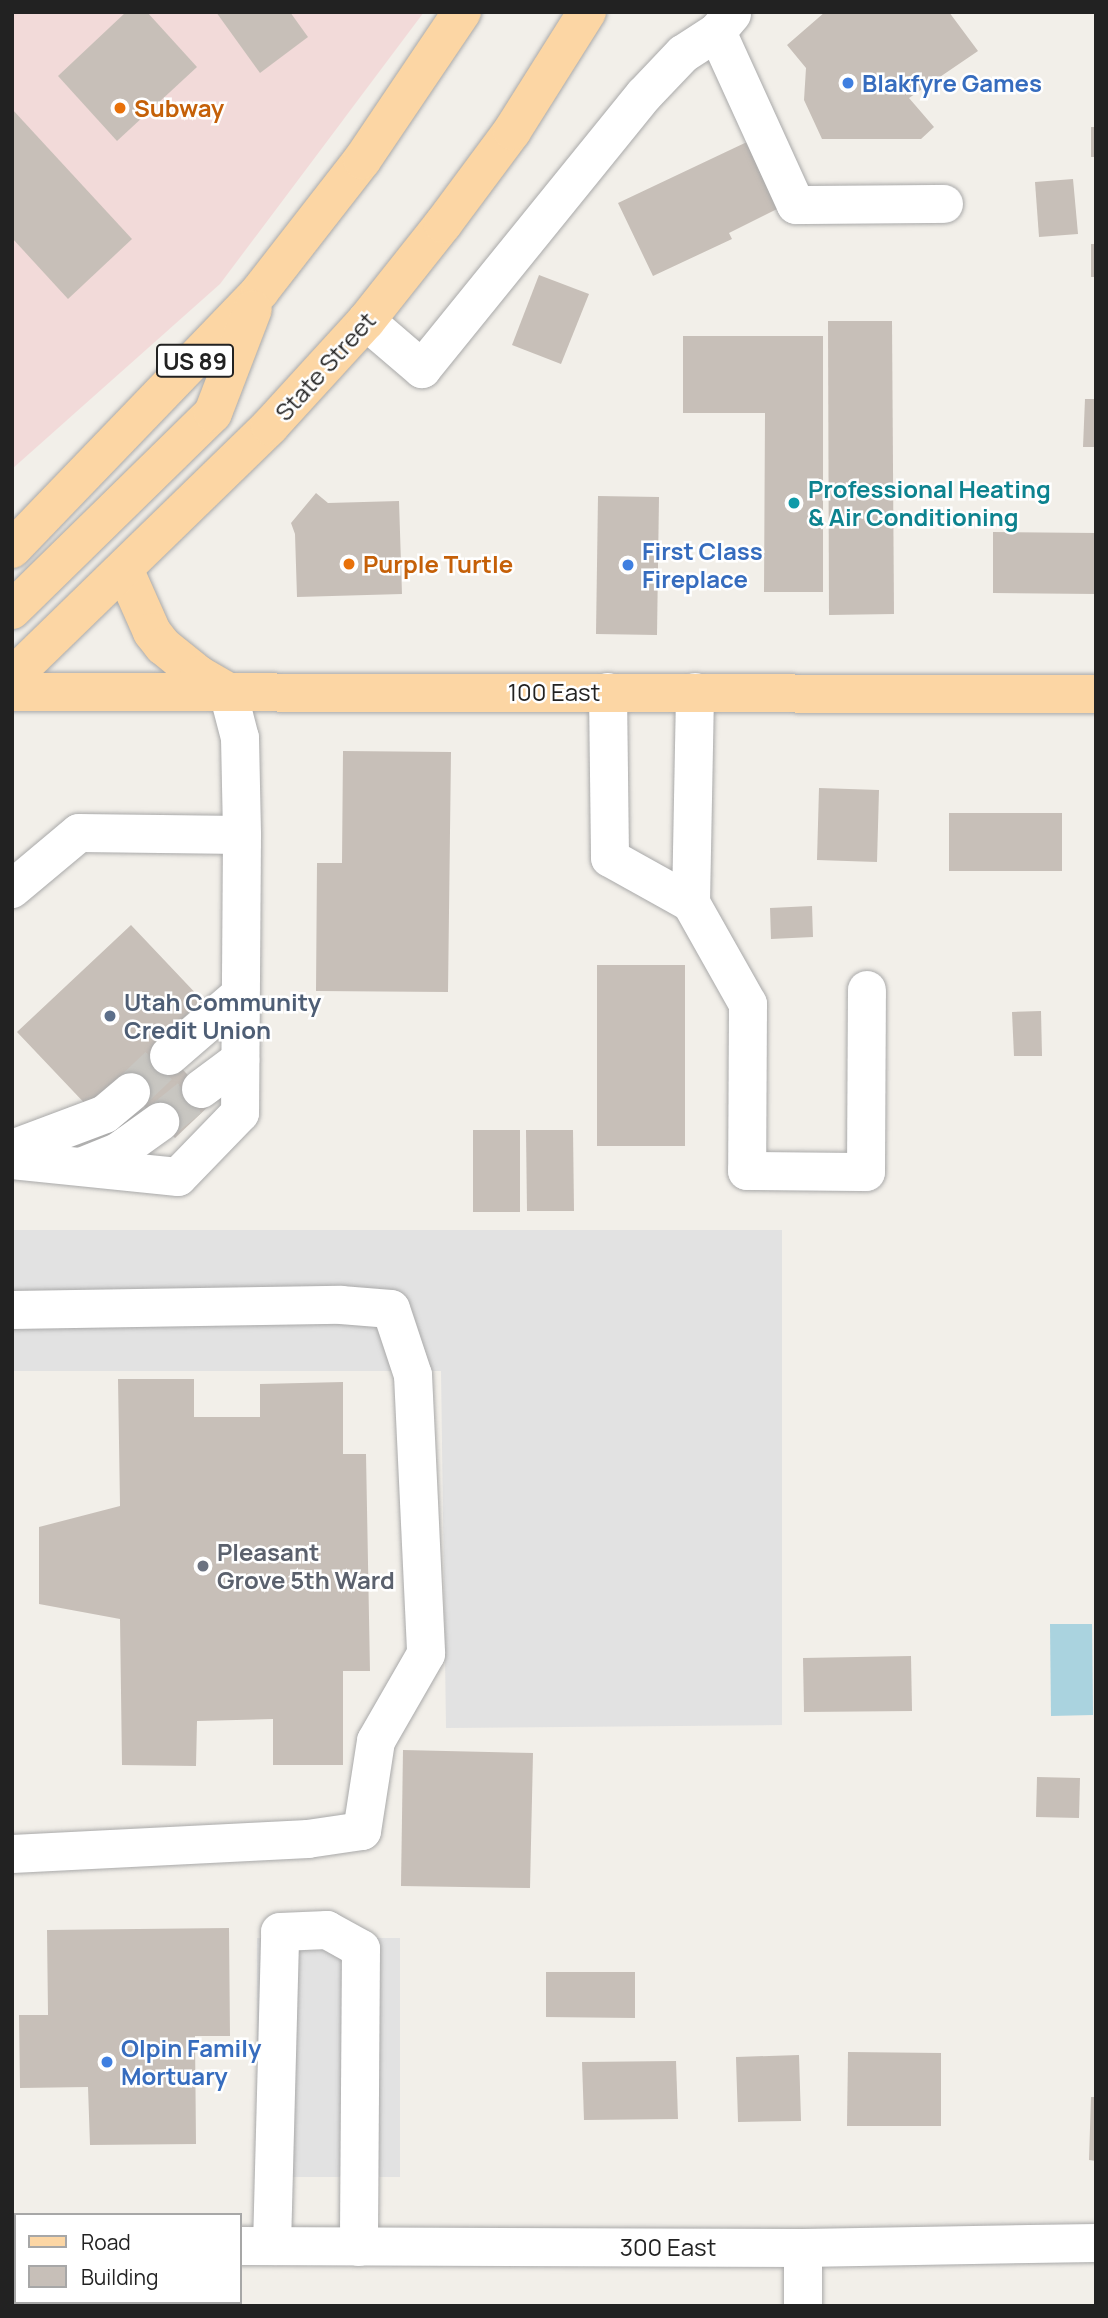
<!DOCTYPE html>
<html>
<head>
<meta charset="utf-8">
<style>
  body { margin:0 }
  #map { position:relative; width:1108px; height:2318px; overflow:hidden; background:#f2efe9; font-family:Manrope,sans-serif }
  div>[style] { position:absolute }
  .commercial>* { inset:0; background:#f2dad9 }
  .parking>* { inset:0; background:#e2e2e2 }
  .water>* { inset:0; background:#aad3df }
  .building>* { inset:0; background:#c7bfb8 }
  .minor-tunnel>* { height:38px; margin-top:-19px; transform-origin:0; background:repeating-linear-gradient(90deg,#c8c6c1 0 38px,transparent 0 57px) }
  .roads { filter:drop-shadow(0 0 2px #a9a9a9) drop-shadow(0 0 2px #a9a9a9) }
  .minor>* { height:38px; margin:-19px; padding:0 19px; transform-origin:19px; border-radius:19px; background:#fff }
  .major>* { height:38px; margin:-19px; padding:0 19px; transform-origin:19px; border-radius:19px; background:#fcd6a4 }
  .dots>* { width:19px; height:19px; translate:-50% -50%; box-sizing:border-box; border:4px solid #fff; border-radius:50% }
  span { translate:-50% -50%; white-space:nowrap; text-align:center; line-height:1.15; -webkit-text-stroke:5px #fff; paint-order:stroke }
  .shield-label span { padding:2px 5px; background:#fff; border:2px solid; border-radius:5px; -webkit-text-stroke-width:0 }
  .shield-label { font-size:23px; color:#222; font-weight:700 }
  .shop-label { font-size:24px; color:#366cbe; font-weight:700 }
  .left { translate:0 -50%; text-align:left }
  .food-label { font-size:24px; color:#c56008; font-weight:700 }
  .street-label { font-size:24px; color:#222 }
  .culture-label { font-size:24px; color:#0d838f; font-weight:700 }
  .service-label { font-size:24px; color:#4e5e75; font-weight:700 }
  .worship-label { font-size:24px; color:#5b616d; font-weight:700 }
  .frame { position:absolute; inset:0; border:14px solid #222; pointer-events:none }
  .legend { position:absolute; left:14px; top:2213px; width:228px; height:91px; box-sizing:border-box; background:#fff; border:2px solid #a7a7a7; margin:0; padding:9px 12px; list-style:none; font-size:21px; color:#222 }
  .legend li { display:flex; align-items:center; gap:14px; height:35px }
  .legend b { width:35px; border:2px solid #a7a7a7 }
</style>
</head>
<body>
<div id="map">
  <div class="commercial">
    <i style="clip-path:polygon(12px 12px,424px 12px,220px 284px,12px 469px)"></i>
  </div>
  <div class="parking">
    <i style="clip-path:polygon(12px 1230px,782px 1230px,782px 1725px,446px 1728px,441px 1371px,12px 1371px)"></i>
    <i style="clip-path:polygon(257px 1938px,400px 1938px,400px 2177px,257px 2177px)"></i>
  </div>
  <div class="water">
    <i style="clip-path:polygon(1050px 1624px,1092px 1624px,1093px 1715px,1051px 1716px)"></i>
  </div>
  <div class="building">
    <i style="clip-path:polygon(126px 12px,147px 12px,197px 67px,117px 141px,58px 76px)"></i>
    <i style="clip-path:polygon(216px 12px,290px 12px,308px 37px,260px 73px)"></i>
    <i style="clip-path:polygon(825px 12px,949px 12px,978px 51px,909px 98px,934px 127px,921px 139px,822px 139px,804px 100px,806px 68px,787px 45px)"></i>
    <i style="clip-path:polygon(12px 109px,132px 239px,68px 299px,12px 238px)"></i>
    <i style="clip-path:polygon(1091px 127px,1096px 127px,1096px 157px,1091px 157px)"></i>
    <i style="clip-path:polygon(749px 141px,781px 207px,729px 233px,732px 239px,653px 276px,618px 203px)"></i>
    <i style="clip-path:polygon(1073px 179px,1078px 234px,1039px 237px,1035px 182px)"></i>
    <i style="clip-path:polygon(1091px 244px,1096px 244px,1096px 277px,1091px 277px)"></i>
    <i style="clip-path:polygon(539px 275px,589px 294px,561px 364px,512px 345px)"></i>
    <i style="clip-path:polygon(828px 321px,892px 321px,894px 614px,829px 615px)"></i>
    <i style="clip-path:polygon(683px 336px,823px 336px,823px 592px,764px 592px,765px 413px,683px 413px)"></i>
    <i style="clip-path:polygon(1085px 399px,1096px 399px,1096px 447px,1083px 447px)"></i>
    <i style="clip-path:polygon(316px 493px,328px 503px,399px 501px,402px 594px,297px 597px,295px 534px,291px 523px)"></i>
    <i style="clip-path:polygon(598px 496px,659px 497px,657px 635px,596px 634px)"></i>
    <i style="clip-path:polygon(993px 532px,1096px 533px,1096px 594px,993px 593px)"></i>
    <i style="clip-path:polygon(343px 751px,451px 752px,448px 992px,316px 991px,317px 863px,342px 863px)"></i>
    <i style="clip-path:polygon(819px 788px,879px 790px,877px 862px,817px 860px)"></i>
    <i style="clip-path:polygon(949px 813px,1062px 813px,1062px 871px,949px 871px)"></i>
    <i style="clip-path:polygon(812px 906px,813px 937px,771px 939px,770px 908px)"></i>
    <i style="clip-path:polygon(131px 925px,202px 1000px,158px 1043px,213px 1102px,175px 1138px,144px 1106px,91px 1110px,17px 1032px)"></i>
    <i style="clip-path:polygon(597px 965px,685px 965px,685px 1146px,597px 1146px)"></i>
    <i style="clip-path:polygon(1041px 1011px,1042px 1056px,1014px 1056px,1012px 1012px)"></i>
    <i style="clip-path:polygon(473px 1130px,520px 1130px,520px 1212px,473px 1212px)"></i>
    <i style="clip-path:polygon(526px 1130px,573px 1130px,574px 1211px,527px 1211px)"></i>
    <i style="clip-path:polygon(118px 1379px,194px 1379px,194px 1417px,260px 1417px,260px 1384px,343px 1382px,343px 1454px,366px 1454px,370px 1671px,343px 1671px,343px 1765px,273px 1765px,273px 1719px,197px 1721px,196px 1766px,122px 1765px,120px 1619px,39px 1604px,39px 1527px,120px 1506px)"></i>
    <i style="clip-path:polygon(911px 1656px,912px 1711px,804px 1712px,803px 1658px)"></i>
    <i style="clip-path:polygon(403px 1750px,533px 1753px,530px 1888px,401px 1886px)"></i>
    <i style="clip-path:polygon(1037px 1777px,1080px 1778px,1079px 1818px,1036px 1817px)"></i>
    <i style="clip-path:polygon(229px 1928px,230px 2036px,195px 2036px,196px 2144px,90px 2145px,88px 2087px,20px 2088px,19px 2015px,48px 2015px,47px 1930px)"></i>
    <i style="clip-path:polygon(546px 1972px,635px 1972px,635px 2018px,546px 2017px)"></i>
    <i style="clip-path:polygon(848px 2052px,941px 2053px,941px 2126px,847px 2126px)"></i>
    <i style="clip-path:polygon(799px 2055px,801px 2121px,738px 2122px,736px 2057px)"></i>
    <i style="clip-path:polygon(676px 2061px,678px 2119px,584px 2120px,582px 2062px)"></i>
    <i style="clip-path:polygon(1091px 2097px,1096px 2097px,1096px 2161px,1089px 2160px)"></i>
  </div>
  <div class="minor-tunnel">
    <i style="left:131px;top:1092px;width:52px;rotate:-43.5deg"></i>
    <i style="left:160px;top:1122px;width:53px;rotate:-38.8deg"></i>
  </div>
  <div class="roads">
    <div class="minor">
      <i style="left:732px;top:14px;width:23px;rotate:130deg"></i>
      <i style="left:717px;top:32px;width:190px;rotate:65.5deg"></i>
      <i style="left:796px;top:205px;width:148px;rotate:-0.4deg"></i>
      <i style="left:366px;top:321px;width:74px;rotate:40.6deg"></i>
      <i style="left:422px;top:369px;width:353px;rotate:-51deg"></i>
      <i style="left:644px;top:95px;width:57px;rotate:-46.4deg"></i>
      <i style="left:683px;top:54px;width:40px;rotate:-32.9deg"></i>
      <i style="left:228px;top:692px;width:48px;rotate:75.4deg"></i>
      <i style="left:240px;top:738px;width:97px;rotate:88.8deg"></i>
      <i style="left:608px;top:692px;width:166px;rotate:89.3deg"></i>
      <i style="left:610px;top:858px;width:93px;rotate:29.1deg"></i>
      <i style="left:691px;top:903px;width:116px;rotate:60.6deg"></i>
      <i style="left:748px;top:1004px;width:167px;rotate:90.3deg"></i>
      <i style="left:747px;top:1171px;width:119px;rotate:0.5deg"></i>
      <i style="left:866px;top:1172px;width:182px;rotate:-89.7deg"></i>
      <i style="left:12px;top:889px;width:87px;rotate:-39.9deg"></i>
      <i style="left:79px;top:833px;width:163px;rotate:0.7deg"></i>
      <i style="left:242px;top:835px;width:278px;rotate:90.4deg"></i>
      <i style="left:240px;top:1113px;width:89px;rotate:134.1deg"></i>
      <i style="left:178px;top:1177px;width:167px;rotate:-174.2deg"></i>
      <i style="left:691px;top:903px;width:211px;rotate:-88.9deg"></i>
      <i style="left:169px;top:1056px;width:94px;rotate:-40.7deg"></i>
      <i style="left:201px;top:1089px;width:49px;rotate:-36.6deg"></i>
      <i style="left:12px;top:1149px;width:99px;rotate:-20.6deg"></i>
      <i style="left:105px;top:1114px;width:34px;rotate:-40deg"></i>
      <i style="left:83px;top:1166px;width:38px;rotate:-22deg"></i>
      <i style="left:118px;top:1152px;width:52px;rotate:-35.5deg"></i>
      <i style="left:12px;top:1310px;width:329px;rotate:-0.9deg"></i>
      <i style="left:341px;top:1305px;width:50px;rotate:4.6deg"></i>
      <i style="left:391px;top:1309px;width:70px;rotate:71.6deg"></i>
      <i style="left:413px;top:1375px;width:279px;rotate:87.3deg"></i>
      <i style="left:426px;top:1654px;width:100px;rotate:119.9deg"></i>
      <i style="left:376px;top:1741px;width:91px;rotate:98.8deg"></i>
      <i style="left:362px;top:1831px;width:55px;rotate:171.6deg"></i>
      <i style="left:308px;top:1839px;width:296px;rotate:177.1deg"></i>
      <i style="left:12px;top:2243px;width:4px"></i>
      <i style="left:240px;top:2246px;width:563px;rotate:0.2deg"></i>
      <i style="left:803px;top:2248px;width:293px;rotate:-1deg"></i>
      <i style="left:272px;top:2246px;width:314px;rotate:-88.5deg"></i>
      <i style="left:280px;top:1932px;width:47px;rotate:-2.4deg"></i>
      <i style="left:327px;top:1930px;width:39px;rotate:29deg"></i>
      <i style="left:361px;top:1949px;width:298px;rotate:90.4deg"></i>
      <i style="left:803px;top:2248px;width:58px;rotate:90deg"></i>
    </div>
    <div class="major">
      <i style="left:12px;top:549px;width:358px;rotate:-46.1deg"></i>
      <i style="left:260px;top:291px;width:166px;rotate:-52.1deg"></i>
      <i style="left:362px;top:160px;width:179px;rotate:-56deg"></i>
      <i style="left:125px;top:571px;width:67px;rotate:66.1deg"></i>
      <i style="left:152px;top:632px;width:18px;rotate:52deg"></i>
      <i style="left:163px;top:646px;width:46px;rotate:38.9deg"></i>
      <i style="left:199px;top:675px;width:34px;rotate:30deg"></i>
      <i style="left:12px;top:610px;width:281px;rotate:-44.4deg"></i>
      <i style="left:213px;top:413px;width:111px;rotate:-69deg"></i>
      <i style="left:12px;top:677px;width:360px;rotate:-44.2deg"></i>
      <i style="left:270px;top:426px;width:142px;rotate:-47.6deg"></i>
      <i style="left:366px;top:321px;width:124px;rotate:-51.6deg"></i>
      <i style="left:443px;top:224px;width:116px;rotate:-53.4deg"></i>
      <i style="left:512px;top:131px;width:141px;rotate:-57.8deg"></i>
      <i style="left:12px;top:692px;width:1084px;rotate:0.11deg"></i>
    </div>
  </div>
  <div class="dots">
    <i style="left:848px;top:83px;background:#3f7fe0"></i>
    <i style="left:120px;top:108px;background:#e8710a"></i>
    <i style="left:794px;top:503px;background:#0f9aa8"></i>
    <i style="left:349px;top:564px;background:#e8710a"></i>
    <i style="left:628px;top:565px;background:#3f7fe0"></i>
    <i style="left:110px;top:1016px;background:#5c6f8a"></i>
    <i style="left:203px;top:1566px;background:#6b7280"></i>
    <i style="left:107px;top:2062px;background:#3f7fe0"></i>
  </div>
  <div class="shield-label">
    <span style="left:195px;top:361px">US 89</span>
  </div>
  <div class="shop-label">
    <span class="left" style="left:862px;top:83px">Blakfyre Games</span>
    <span class="left" style="left:642px;top:565px">First Class<br>Fireplace</span>
    <span class="left" style="left:121px;top:2062px">Olpin Family<br>Mortuary</span>
  </div>
  <div class="food-label">
    <span class="left" style="left:134px;top:108px">Subway</span>
    <span class="left" style="left:363px;top:564px">Purple Turtle</span>
  </div>
  <div class="street-label">
    <span style="left:325px;top:366px;rotate:-48deg">State Street</span>
    <span style="left:554px;top:692px">100 East</span>
    <span style="left:668px;top:2247px">300 East</span>
  </div>
  <div class="culture-label">
    <span class="left" style="left:808px;top:503px">Professional Heating<br>&amp; Air Conditioning</span>
  </div>
  <div class="service-label">
    <span class="left" style="left:124px;top:1016px">Utah Community<br>Credit Union</span>
  </div>
  <div class="worship-label">
    <span class="left" style="left:217px;top:1566px">Pleasant<br>Grove 5th Ward</span>
  </div>
  <div class="frame"></div>
  <ul class="legend">
  <li><b style="height:9px;background:#fcd6a4"></b>Road</li>
  <li><b style="height:19px;background:#c7bfb8"></b>Building</li>
  </ul>
</div>
</body>
</html>
